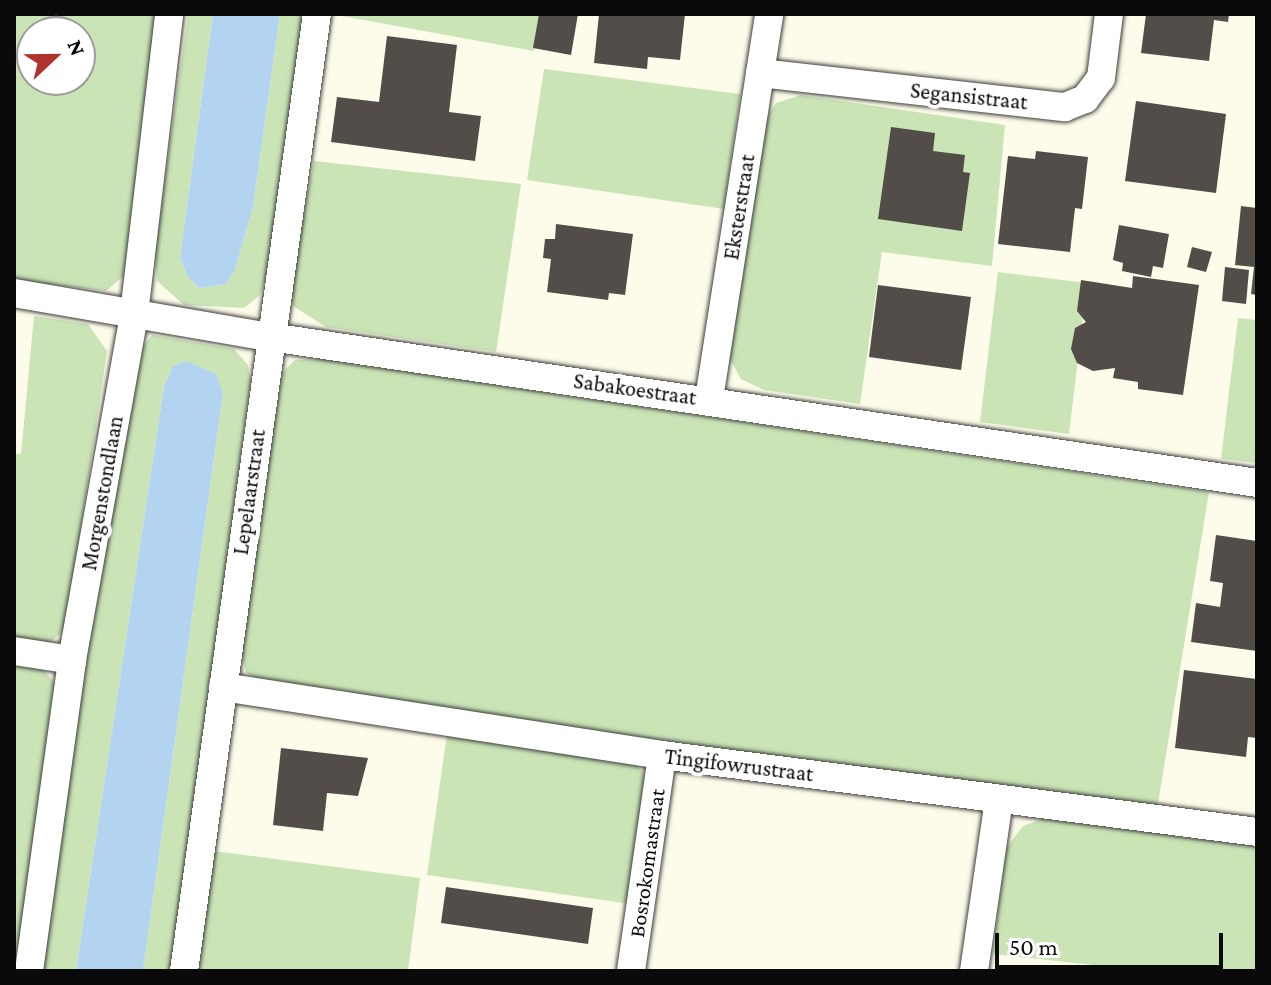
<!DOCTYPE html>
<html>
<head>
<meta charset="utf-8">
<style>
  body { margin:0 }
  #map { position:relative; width:1271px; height:985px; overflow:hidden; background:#fdfbe9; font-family:"Crimson Pro",serif }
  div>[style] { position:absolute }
  .green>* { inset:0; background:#cae4b6 }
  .water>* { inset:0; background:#b2d4f1 }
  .building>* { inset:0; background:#524d48 }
  .roads { filter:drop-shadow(0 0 2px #3d3d3d) drop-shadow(0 0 2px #3d3d3d) }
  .minor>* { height:28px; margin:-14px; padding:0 14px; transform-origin:14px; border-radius:14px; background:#fff }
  span { translate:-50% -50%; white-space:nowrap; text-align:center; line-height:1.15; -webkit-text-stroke:8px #fff; paint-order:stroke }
  .street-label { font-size:22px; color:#0a0a0a }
  .frame { position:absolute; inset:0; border:16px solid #0a0a0a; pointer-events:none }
  .north { position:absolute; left:16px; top:16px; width:80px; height:80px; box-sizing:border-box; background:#fff; border:2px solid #9d9d9d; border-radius:50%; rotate:68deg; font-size:22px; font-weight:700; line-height:32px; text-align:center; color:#0a0a0a }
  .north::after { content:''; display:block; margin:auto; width:28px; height:36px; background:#ae332e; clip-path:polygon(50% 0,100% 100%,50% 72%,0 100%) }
  .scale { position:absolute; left:995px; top:933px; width:228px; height:36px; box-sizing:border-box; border:4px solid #0a0a0a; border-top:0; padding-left:10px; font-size:24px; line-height:28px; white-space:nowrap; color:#0a0a0a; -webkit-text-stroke:6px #fff; paint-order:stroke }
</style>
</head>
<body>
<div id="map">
  <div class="green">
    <i style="clip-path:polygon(evenodd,14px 14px,168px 14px,127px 273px,106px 291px,14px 280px,14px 14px,32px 32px,80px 32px,80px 80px,32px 80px,32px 32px)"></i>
    <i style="clip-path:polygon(188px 14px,213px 14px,180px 257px,187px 276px,199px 288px,226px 284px,235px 270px,253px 207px,280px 14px,309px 14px,277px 251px,259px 296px,244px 308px,184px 305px,157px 281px,155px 250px)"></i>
    <i style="clip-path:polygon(331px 14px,539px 14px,534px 51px)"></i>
    <i style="clip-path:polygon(544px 69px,740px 94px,724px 209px,527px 180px)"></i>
    <i style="clip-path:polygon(801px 95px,1005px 125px,992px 266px,882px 252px,860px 404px,764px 390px,741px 379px,730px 359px,763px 124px,776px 103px)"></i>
    <i style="clip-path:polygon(314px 161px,521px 184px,496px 352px,326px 327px,293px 306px,290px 286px)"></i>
    <i style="clip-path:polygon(998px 272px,1087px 283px,1069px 434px,980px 422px)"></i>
    <i style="clip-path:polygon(34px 316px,88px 324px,107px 351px,66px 628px,50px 643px,14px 643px,14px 454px,21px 454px)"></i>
    <i style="clip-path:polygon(1238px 318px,1257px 320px,1257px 463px,1221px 459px)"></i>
    <i style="clip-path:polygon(152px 335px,234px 349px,248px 365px,251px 381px,171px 971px,143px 971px,223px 393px,172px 367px,164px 386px,76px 971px,43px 971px,108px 501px,142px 348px)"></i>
    <i style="clip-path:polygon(321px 359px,1209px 492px,1157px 810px,270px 685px,246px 673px,240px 646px,276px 379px,295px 360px)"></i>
    <i style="clip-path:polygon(14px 666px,44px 670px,60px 689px,19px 971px,14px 971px)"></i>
    <i style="clip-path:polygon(447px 734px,631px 760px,644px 773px,645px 792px,631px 904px,427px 875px)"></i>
    <i style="clip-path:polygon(1045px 818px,1257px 844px,1257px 971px,1147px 971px,993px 954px,1006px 848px,1023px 826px)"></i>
    <i style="clip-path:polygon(214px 851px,420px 878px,408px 971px,198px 971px)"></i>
  </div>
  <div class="water">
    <i style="clip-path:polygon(213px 14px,280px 14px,253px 207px,235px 270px,226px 284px,199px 288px,187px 276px,180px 257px)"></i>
    <i style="clip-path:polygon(186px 361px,216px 374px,223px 393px,143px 971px,76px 971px,164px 386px,172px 367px)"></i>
  </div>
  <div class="building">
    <i style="clip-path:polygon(539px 14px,578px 14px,571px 55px,533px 48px)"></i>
    <i style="clip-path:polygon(599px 14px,685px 14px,680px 60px,648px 57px,647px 69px,594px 63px)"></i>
    <i style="clip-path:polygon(1146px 14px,1229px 14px,1228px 22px,1214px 20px,1209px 61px,1141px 53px)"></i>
    <i style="clip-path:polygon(387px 36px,457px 45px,449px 112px,481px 116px,475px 161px,331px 142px,337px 97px,379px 102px)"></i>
    <i style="clip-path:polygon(1136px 101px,1226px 114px,1216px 193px,1125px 181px)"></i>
    <i style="clip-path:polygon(891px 127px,935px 133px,933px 151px,965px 155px,963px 172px,970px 173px,962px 231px,878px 219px)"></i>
    <i style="clip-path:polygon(1036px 151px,1088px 157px,1082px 209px,1075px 208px,1070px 252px,998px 244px,1008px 156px,1035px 159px)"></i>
    <i style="clip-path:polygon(1241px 206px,1257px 208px,1257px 295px,1251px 294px,1254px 267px,1235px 265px)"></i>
    <i style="clip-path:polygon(556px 224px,633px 234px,625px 295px,609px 293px,608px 300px,547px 292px,551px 259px,543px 258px,545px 239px,555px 239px)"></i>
    <i style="clip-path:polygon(1119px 225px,1169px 234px,1163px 268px,1153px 266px,1151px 277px,1122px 271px,1123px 263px,1113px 260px)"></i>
    <i style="clip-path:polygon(1192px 247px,1212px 252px,1206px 272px,1187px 267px)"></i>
    <i style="clip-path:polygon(1225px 267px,1249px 270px,1246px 304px,1222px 301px)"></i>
    <i style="clip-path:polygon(1133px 276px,1199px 285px,1183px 395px,1138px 389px,1138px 382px,1113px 378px,1115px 368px,1093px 371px,1077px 363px,1071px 349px,1075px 328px,1086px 322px,1077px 311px,1081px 280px,1132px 288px)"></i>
    <i style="clip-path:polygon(878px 285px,971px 297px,961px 370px,869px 357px)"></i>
    <i style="clip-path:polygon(1216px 535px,1257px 541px,1257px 651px,1191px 642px,1196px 603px,1220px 607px,1223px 583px,1210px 581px)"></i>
    <i style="clip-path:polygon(1184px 670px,1257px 679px,1257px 738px,1248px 737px,1246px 757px,1175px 748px)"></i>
    <i style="clip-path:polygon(281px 748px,368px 758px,358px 796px,327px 793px,323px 831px,273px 825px)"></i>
    <i style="clip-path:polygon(446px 887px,593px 908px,588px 944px,441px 923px)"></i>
  </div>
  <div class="roads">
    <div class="minor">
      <i style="left:760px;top:73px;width:307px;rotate:6.4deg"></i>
      <i style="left:1065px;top:107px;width:22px;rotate:-22deg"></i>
      <i style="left:1085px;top:99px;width:26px;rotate:-53deg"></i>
      <i style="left:1101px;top:78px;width:64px;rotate:-82.9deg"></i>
      <i style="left:14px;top:293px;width:260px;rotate:9.8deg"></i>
      <i style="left:270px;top:337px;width:998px;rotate:8.41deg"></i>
      <i style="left:709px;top:399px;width:390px;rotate:-81.1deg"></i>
      <i style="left:14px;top:651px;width:59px;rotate:8.8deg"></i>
      <i style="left:223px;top:687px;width:444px;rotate:8.8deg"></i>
      <i style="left:662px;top:755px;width:600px;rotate:7.37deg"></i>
      <i style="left:29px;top:971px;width:314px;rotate:-82.1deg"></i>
      <i style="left:72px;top:660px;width:352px;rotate:-79.8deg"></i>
      <i style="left:134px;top:314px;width:302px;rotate:-83.3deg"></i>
      <i style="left:184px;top:971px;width:966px;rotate:-82.09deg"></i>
      <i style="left:631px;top:971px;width:218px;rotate:-81.8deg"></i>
      <i style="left:974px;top:971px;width:174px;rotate:-81.7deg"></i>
    </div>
  </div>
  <div class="street-label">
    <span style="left:969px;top:96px;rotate:6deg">Segansistraat</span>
    <span style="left:739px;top:207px;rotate:-81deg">Eksterstraat</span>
    <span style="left:635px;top:389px;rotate:8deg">Sabakoestraat</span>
    <span style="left:249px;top:492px;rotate:-82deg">Lepelaarstraat</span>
    <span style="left:102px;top:493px;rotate:-80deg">Morgenstondlaan</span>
    <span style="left:739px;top:765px;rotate:7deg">Tingifowrustraat</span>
    <span style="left:647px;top:863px;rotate:-82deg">Bosrokomastraat</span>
  </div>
  <div class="frame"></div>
  <div class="north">N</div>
  <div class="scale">50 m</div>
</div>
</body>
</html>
